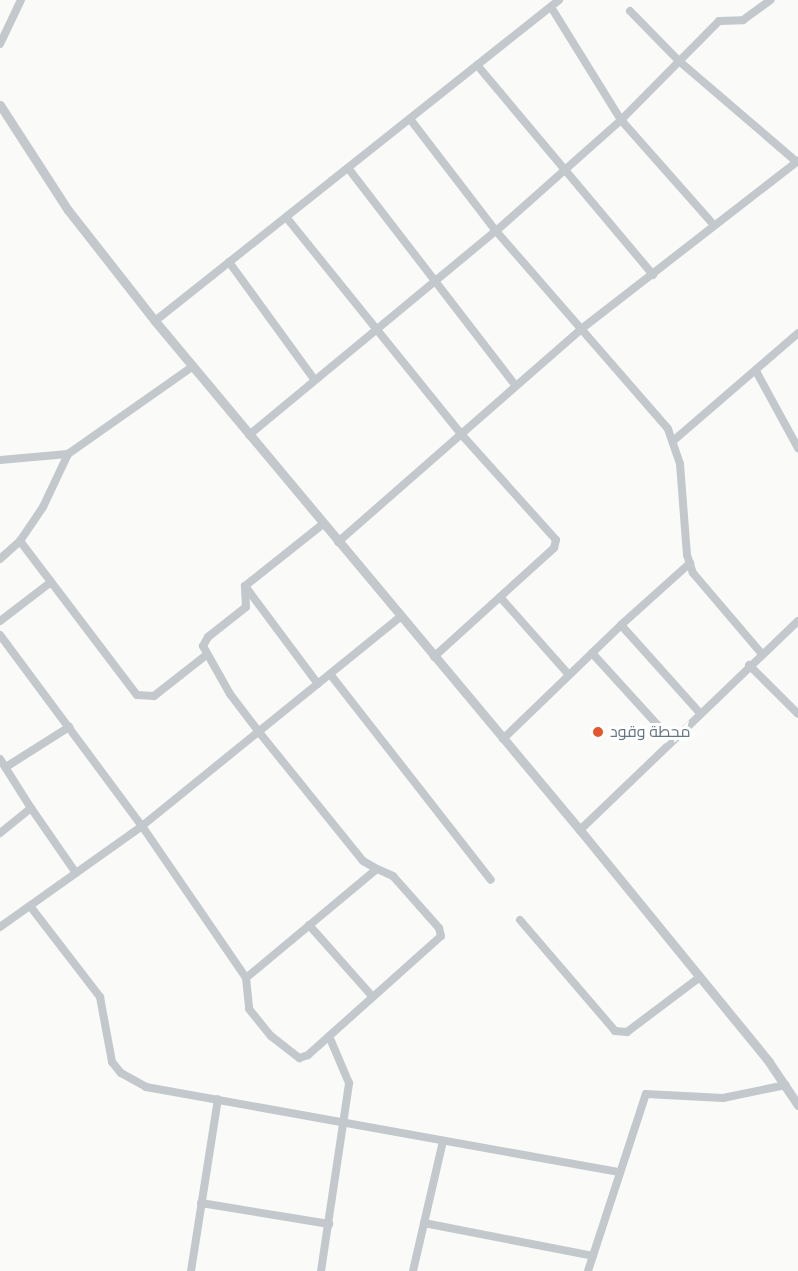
<!DOCTYPE html>
<html>
<head>
<meta charset="utf-8">
<style>
  body { margin:0 }
  #map { position:relative; width:798px; height:1271px; overflow:hidden; background:#fafaf8; font-family:"Public Sans",Cairo,sans-serif }
  div>[style] { position:absolute }
  .minor>* { height:8px; margin:-4px; padding:0 4px; transform-origin:4px; border-radius:4px; background:#c3c8cc }
  .tertiary>* { height:9px; margin:-4.5px; padding:0 4.5px; transform-origin:4.5px; border-radius:4.5px; background:#c3c8cc }
  .dots>* { width:16px; height:16px; translate:-50% -50%; box-sizing:border-box; border:3px solid #fff; border-radius:50% }
  span { translate:-50% -50%; white-space:nowrap; text-align:center; line-height:1.15; -webkit-text-stroke:6px #fff; paint-order:stroke }
  .poi-label { font-size:16px; color:#657683 }
  .left { translate:0 -50%; text-align:left }
</style>
</head>
<body>
<div id="map">
  <div class="minor">
    <i style="left:551px;top:7px;width:133px;rotate:58.2deg"></i>
    <i style="left:621px;top:120px;width:139px;rotate:48.5deg"></i>
    <i style="left:630px;top:11px;width:70px;rotate:45.6deg"></i>
    <i style="left:679px;top:61px;width:155px;rotate:40.6deg"></i>
    <i style="left:0;top:44px;width:49px;rotate:-64.5deg"></i>
    <i style="left:477px;top:65px;width:274px;rotate:50deg"></i>
    <i style="left:410px;top:119px;width:141px;rotate:52.5deg"></i>
    <i style="left:496px;top:231px;width:262px;rotate:49deg"></i>
    <i style="left:668px;top:429px;width:37px;rotate:71deg"></i>
    <i style="left:680px;top:464px;width:91px;rotate:85.6deg"></i>
    <i style="left:687px;top:555px;width:19px;rotate:72deg"></i>
    <i style="left:693px;top:573px;width:105px;rotate:49.6deg"></i>
    <i style="left:348px;top:168px;width:275px;rotate:52.4deg"></i>
    <i style="left:286px;top:217px;width:279px;rotate:51.1deg"></i>
    <i style="left:461px;top:434px;width:142px;rotate:48.1deg"></i>
    <i style="left:556px;top:540px;width:8px;rotate:104deg"></i>
    <i style="left:554px;top:548px;width:162px;rotate:137.8deg"></i>
    <i style="left:229px;top:262px;width:145px;rotate:54deg"></i>
    <i style="left:155px;top:321px;width:516px;rotate:-38.47deg"></i>
    <i style="left:756px;top:371px;width:88px;rotate:61.4deg"></i>
    <i style="left:249px;top:435px;width:320px;rotate:-39.6deg"></i>
    <i style="left:496px;top:231px;width:167px;rotate:-41.6deg"></i>
    <i style="left:621px;top:120px;width:139px;rotate:-45.3deg"></i>
    <i style="left:719px;top:21px;width:24px;rotate:-2deg"></i>
    <i style="left:743px;top:20px;width:34px;rotate:-36deg"></i>
    <i style="left:673px;top:441px;width:165px;rotate:-40.8deg"></i>
    <i style="left:0;top:460px;width:68px;rotate:-5deg"></i>
    <i style="left:20px;top:541px;width:193px;rotate:52.8deg"></i>
    <i style="left:137px;top:695px;width:17px;rotate:3deg"></i>
    <i style="left:154px;top:696px;width:65px;rotate:-38.1deg"></i>
    <i style="left:338px;top:542px;width:322px;rotate:-41.2deg"></i>
    <i style="left:580px;top:330px;width:276px;rotate:-37.8deg"></i>
    <i style="left:0;top:559px;width:27px;rotate:-42deg"></i>
    <i style="left:20px;top:541px;width:41px;rotate:-55.9deg"></i>
    <i style="left:43px;top:507px;width:59px;rotate:-64.7deg"></i>
    <i style="left:68px;top:454px;width:151px;rotate:-35.1deg"></i>
    <i style="left:245px;top:586px;width:122px;rotate:53.3deg"></i>
    <i style="left:500px;top:597px;width:104px;rotate:48.5deg"></i>
    <i style="left:0;top:621px;width:64px;rotate:-37.4deg"></i>
    <i style="left:621px;top:625px;width:93px;rotate:-41.9deg"></i>
    <i style="left:0;top:635px;width:238px;rotate:53.4deg"></i>
    <i style="left:142px;top:826px;width:184px;rotate:55.6deg"></i>
    <i style="left:246px;top:978px;width:31px;rotate:84deg"></i>
    <i style="left:249px;top:1009px;width:35px;rotate:51deg"></i>
    <i style="left:271px;top:1036px;width:36px;rotate:38deg"></i>
    <i style="left:299px;top:1058px;width:9px;rotate:-18deg"></i>
    <i style="left:308px;top:1055px;width:178px;rotate:-41.8deg"></i>
    <i style="left:441px;top:936px;width:8px;rotate:-104deg"></i>
    <i style="left:439px;top:928px;width:69px;rotate:-131.5deg"></i>
    <i style="left:393px;top:876px;width:17px;rotate:-156deg"></i>
    <i style="left:592px;top:653px;width:119px;rotate:47.7deg"></i>
    <i style="left:749px;top:665px;width:69px;rotate:45deg"></i>
    <i style="left:330px;top:674px;width:261px;rotate:52deg"></i>
    <i style="left:503px;top:739px;width:164px;rotate:-44deg"></i>
    <i style="left:621px;top:625px;width:118px;rotate:48.1deg"></i>
    <i style="left:0;top:759px;width:58px;rotate:57.7deg"></i>
    <i style="left:31px;top:808px;width:40px;rotate:141deg"></i>
    <i style="left:6px;top:767px;width:75px;rotate:-32.4deg"></i>
    <i style="left:31px;top:808px;width:79px;rotate:55.3deg"></i>
    <i style="left:580px;top:830px;width:302px;rotate:-43.8deg"></i>
    <i style="left:30px;top:906px;width:115px;rotate:52.4deg"></i>
    <i style="left:100px;top:997px;width:66px;rotate:79.5deg"></i>
    <i style="left:112px;top:1062px;width:14px;rotate:51deg"></i>
    <i style="left:121px;top:1073px;width:29px;rotate:29deg"></i>
    <i style="left:146px;top:1087px;width:481px;rotate:10.2deg"></i>
    <i style="left:520px;top:920px;width:146px;rotate:49.4deg"></i>
    <i style="left:615px;top:1031px;width:12px;rotate:5deg"></i>
    <i style="left:627px;top:1032px;width:91px;rotate:-37deg"></i>
    <i style="left:309px;top:925px;width:96px;rotate:48.4deg"></i>
    <i style="left:0;top:927px;width:174px;rotate:-35.4deg"></i>
    <i style="left:142px;top:826px;width:332px;rotate:-39deg"></i>
    <i style="left:246px;top:978px;width:170px;rotate:-39.8deg"></i>
    <i style="left:377px;top:869px;width:16px;rotate:-150deg"></i>
    <i style="left:363px;top:861px;width:166px;rotate:-128.9deg"></i>
    <i style="left:259px;top:732px;width:48px;rotate:-127.3deg"></i>
    <i style="left:230px;top:694px;width:55px;rotate:-119.4deg"></i>
    <i style="left:203px;top:646px;width:10px;rotate:-61deg"></i>
    <i style="left:208px;top:637px;width:48px;rotate:-38.3deg"></i>
    <i style="left:246px;top:607px;width:21px;rotate:-93deg"></i>
    <i style="left:245px;top:586px;width:100px;rotate:-38.5deg"></i>
    <i style="left:201px;top:1203px;width:130px;rotate:9.3deg"></i>
    <i style="left:424px;top:1223px;width:172px;rotate:11deg"></i>
    <i style="left:191px;top:1271px;width:174px;rotate:-81.1deg"></i>
    <i style="left:321px;top:1271px;width:190px;rotate:-81.5deg"></i>
    <i style="left:349px;top:1083px;width:51px;rotate:-113.1deg"></i>
    <i style="left:413px;top:1271px;width:133px;rotate:-77deg"></i>
    <i style="left:588px;top:1271px;width:186px;rotate:-71.9deg"></i>
    <i style="left:646px;top:1094px;width:77px;rotate:3deg"></i>
    <i style="left:723px;top:1098px;width:64px;rotate:-11.7deg"></i>
  </div>
  <div class="tertiary">
    <i style="left:0;top:105px;width:125px;rotate:57.1deg"></i>
    <i style="left:68px;top:210px;width:141px;rotate:51.9deg"></i>
    <i style="left:155px;top:321px;width:663px;rotate:50.14deg"></i>
    <i style="left:580px;top:830px;width:299px;rotate:50.8deg"></i>
    <i style="left:769px;top:1062px;width:52px;rotate:56deg"></i>
  </div>
  <div class="dots">
    <i style="left:598px;top:732px;background:#e4572e"></i>
  </div>
  <div class="poi-label">
    <span class="left" style="left:610px;top:732px">محطة وقود</span>
  </div>
</div>
</body>
</html>
